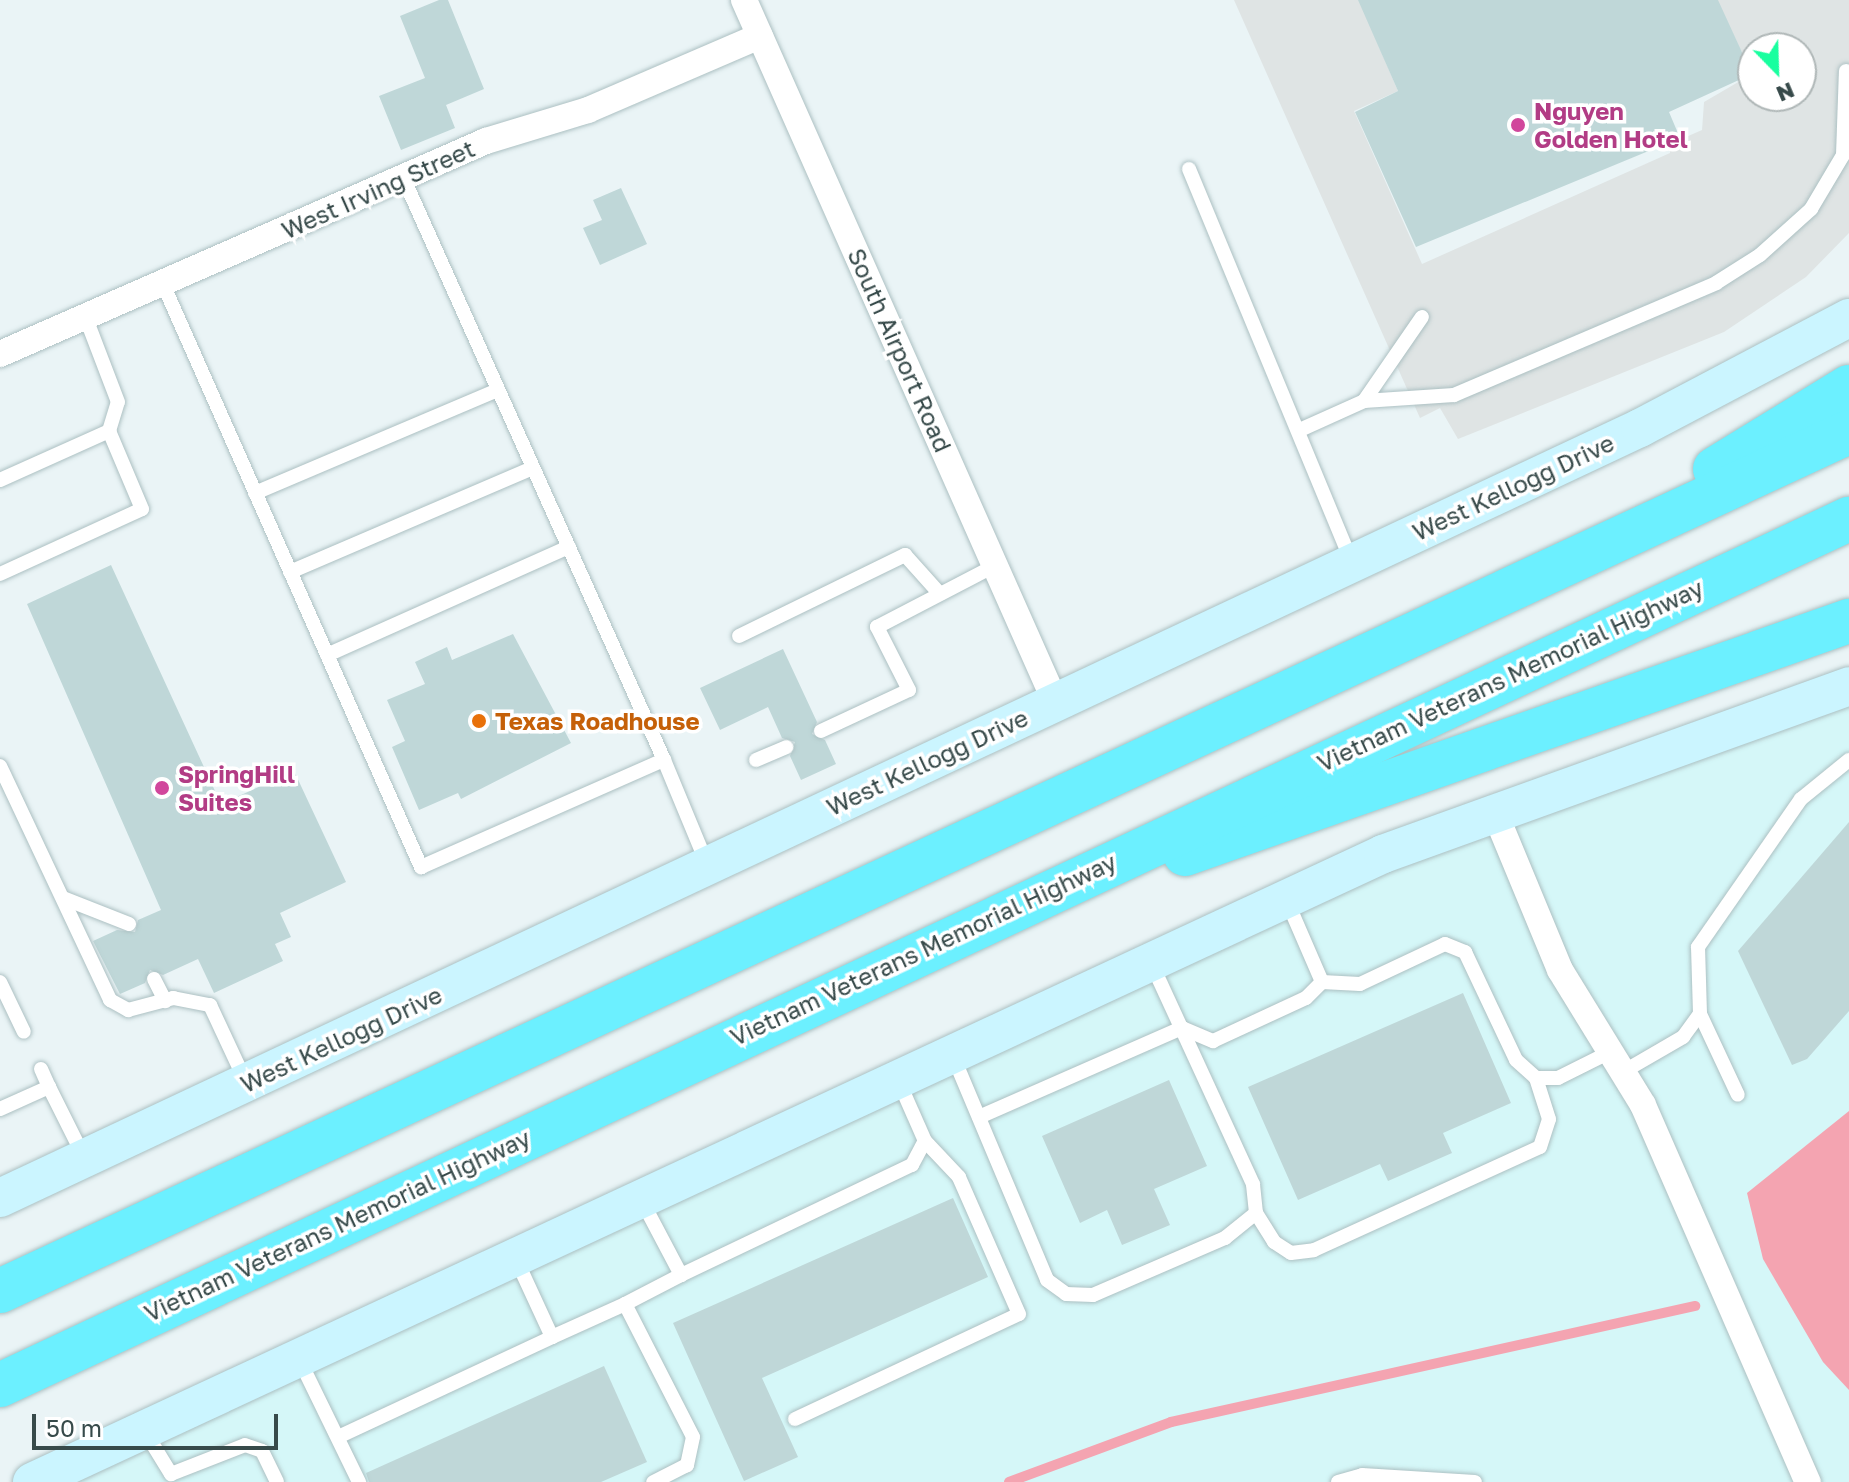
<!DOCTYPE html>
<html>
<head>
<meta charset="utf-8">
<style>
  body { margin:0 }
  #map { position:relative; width:1849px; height:1482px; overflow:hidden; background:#eaf4f6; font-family:"Golos Text",sans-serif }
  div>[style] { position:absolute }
  .commercial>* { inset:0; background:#d5f7f8 }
  .parking>* { inset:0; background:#dfe4e4 }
  .water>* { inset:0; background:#f4a4b1 }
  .stream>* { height:10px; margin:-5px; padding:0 5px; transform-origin:5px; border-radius:5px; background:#f4a4b1 }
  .building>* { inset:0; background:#bfd7d8 }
  .roads { filter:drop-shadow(0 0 2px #acc0c2) drop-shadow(0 0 2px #acc0c2) }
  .service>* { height:14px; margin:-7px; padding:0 7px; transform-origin:7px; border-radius:7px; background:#fff }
  .minor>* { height:26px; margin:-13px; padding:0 13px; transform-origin:13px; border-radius:13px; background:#fff }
  .secondary>* { height:38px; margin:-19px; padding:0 19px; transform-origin:19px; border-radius:19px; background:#cbf5ff }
  .motorway>* { height:44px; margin:-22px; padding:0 22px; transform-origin:22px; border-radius:22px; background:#6cf0ff }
  .dots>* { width:22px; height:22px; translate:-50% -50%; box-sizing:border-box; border:4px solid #fff; border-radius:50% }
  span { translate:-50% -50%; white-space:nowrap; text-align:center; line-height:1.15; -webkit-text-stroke:7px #fff; paint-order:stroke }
  .hotel-label { font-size:24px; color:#b23c85; font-weight:700 }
  .left { translate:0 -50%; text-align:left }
  .street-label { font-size:24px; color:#374a4a }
  .food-label { font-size:24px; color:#c56008; font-weight:700 }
  .north { position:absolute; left:1737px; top:32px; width:80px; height:80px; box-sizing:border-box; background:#fff; border:2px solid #afb7b7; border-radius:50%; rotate:157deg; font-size:22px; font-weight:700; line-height:32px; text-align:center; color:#374a4a }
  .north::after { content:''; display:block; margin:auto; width:28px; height:36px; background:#18ff9f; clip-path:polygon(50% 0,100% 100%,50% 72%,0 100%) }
  .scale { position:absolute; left:32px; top:1414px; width:246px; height:36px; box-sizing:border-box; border:4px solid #374a4a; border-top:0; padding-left:10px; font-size:24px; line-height:28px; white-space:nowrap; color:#374a4a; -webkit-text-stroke:6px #fff; paint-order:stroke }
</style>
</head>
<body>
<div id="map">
  <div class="commercial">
    <i style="clip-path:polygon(1849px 688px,1849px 1482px,40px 1482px,1383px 854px)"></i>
  </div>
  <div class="parking">
    <i style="clip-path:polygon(evenodd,1234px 0,1359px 0,1398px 91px,1354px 111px,1422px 264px,1670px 153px,1670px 144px,1702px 130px,1704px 102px,1752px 74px,1717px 0,1849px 0,1849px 233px,1806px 277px,1724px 332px,1458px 439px,1440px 408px,1420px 418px,1234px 0,1753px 48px,1801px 48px,1801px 96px,1753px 96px,1753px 48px)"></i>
  </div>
  <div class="water">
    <i style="clip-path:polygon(1849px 1111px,1849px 1390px,1823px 1362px,1763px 1259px,1747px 1193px)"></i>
  </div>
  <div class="stream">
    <i style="left:1009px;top:1482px;width:173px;rotate:-20.3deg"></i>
    <i style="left:1171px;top:1422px;width:537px;rotate:-12.48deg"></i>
  </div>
  <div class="building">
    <i style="clip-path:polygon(439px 0,448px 0,484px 89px,446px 105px,455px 128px,401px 150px,379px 96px,425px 78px,400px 16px)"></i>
    <i style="clip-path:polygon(1358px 0,1718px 0,1752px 74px,1669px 112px,1680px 138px,1416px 247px,1355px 112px,1398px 91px)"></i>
    <i style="clip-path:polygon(621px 188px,647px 244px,600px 265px,583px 228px,602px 220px,593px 200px)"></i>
    <i style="clip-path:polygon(111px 565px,221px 804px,294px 771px,346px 882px,280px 913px,291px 937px,275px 944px,283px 961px,214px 993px,198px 959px,163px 975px,150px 970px,145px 983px,120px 994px,93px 941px,117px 930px,135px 932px,138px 920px,161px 910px,27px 604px)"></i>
    <i style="clip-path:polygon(513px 634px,571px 743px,461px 799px,458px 793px,419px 810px,392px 747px,405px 741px,387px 700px,425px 684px,415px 662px,447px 647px,452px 660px)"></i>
    <i style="clip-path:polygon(783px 649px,817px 722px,812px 734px,825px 740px,836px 764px,801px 780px,790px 756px,795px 742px,782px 738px,768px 707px,720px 730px,700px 688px)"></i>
    <i style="clip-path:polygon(1849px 822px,1849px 1011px,1807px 1059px,1792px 1065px,1738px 951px)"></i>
    <i style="clip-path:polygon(1463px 993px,1511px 1103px,1443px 1133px,1452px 1153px,1388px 1181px,1380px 1164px,1298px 1200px,1248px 1087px)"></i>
    <i style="clip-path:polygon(1169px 1080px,1207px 1166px,1154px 1189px,1170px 1225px,1122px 1245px,1107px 1210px,1080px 1223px,1042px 1136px)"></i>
    <i style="clip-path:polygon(953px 1198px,988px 1277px,762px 1378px,798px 1457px,744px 1481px,673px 1323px)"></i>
    <i style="clip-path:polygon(604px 1366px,647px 1462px,601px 1482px,369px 1482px,366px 1473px)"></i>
  </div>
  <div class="roads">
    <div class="service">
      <i style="left:1189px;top:169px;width:425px;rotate:67.5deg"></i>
      <i style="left:403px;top:177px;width:639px;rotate:65.88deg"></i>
      <i style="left:163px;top:284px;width:638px;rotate:66.13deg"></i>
      <i style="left:421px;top:867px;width:266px;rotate:-23.8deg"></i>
      <i style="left:664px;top:760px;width:115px;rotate:67.5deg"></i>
      <i style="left:1364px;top:401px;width:102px;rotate:-55.4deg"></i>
      <i style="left:1302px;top:429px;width:68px;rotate:-24.3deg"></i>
      <i style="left:1364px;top:401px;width:90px;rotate:-3.8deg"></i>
      <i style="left:1454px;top:395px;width:285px;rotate:-23.1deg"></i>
      <i style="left:1716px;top:283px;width:52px;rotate:-32.5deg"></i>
      <i style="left:1760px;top:255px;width:69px;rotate:-42deg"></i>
      <i style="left:1811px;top:209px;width:63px;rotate:-59.3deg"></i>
      <i style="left:1843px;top:155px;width:84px;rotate:-88deg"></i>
      <i style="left:0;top:480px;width:120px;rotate:-24.2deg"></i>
      <i style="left:109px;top:431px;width:30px;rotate:-73deg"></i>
      <i style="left:118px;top:402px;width:90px;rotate:-110.9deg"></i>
      <i style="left:255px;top:493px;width:264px;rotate:-23deg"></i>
      <i style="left:290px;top:572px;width:264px;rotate:-23.2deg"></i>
      <i style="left:0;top:574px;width:156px;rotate:-24.6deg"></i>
      <i style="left:142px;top:509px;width:85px;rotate:-112.9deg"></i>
      <i style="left:739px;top:636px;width:185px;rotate:-26deg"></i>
      <i style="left:905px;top:555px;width:52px;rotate:48.1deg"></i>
      <i style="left:327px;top:655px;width:265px;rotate:-24.1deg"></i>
      <i style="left:821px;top:731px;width:97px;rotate:-25deg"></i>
      <i style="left:909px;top:690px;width:71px;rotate:-116.9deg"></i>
      <i style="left:877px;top:627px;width:134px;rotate:-27.5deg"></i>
      <i style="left:756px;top:760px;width:33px;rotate:-23deg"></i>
      <i style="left:0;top:766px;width:259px;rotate:64.8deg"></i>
      <i style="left:110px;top:1000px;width:21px;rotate:29deg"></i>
      <i style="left:128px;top:1010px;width:47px;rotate:-14.9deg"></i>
      <i style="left:173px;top:998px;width:38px;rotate:11deg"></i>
      <i style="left:210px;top:1005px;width:83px;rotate:65deg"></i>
      <i style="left:63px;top:898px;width:71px;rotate:21.5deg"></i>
      <i style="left:1287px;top:901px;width:88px;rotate:66.6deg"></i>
      <i style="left:1322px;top:982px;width:38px;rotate:3deg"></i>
      <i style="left:1360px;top:984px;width:94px;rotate:-25.2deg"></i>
      <i style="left:1445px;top:944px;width:22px;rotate:22deg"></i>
      <i style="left:1465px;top:952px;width:119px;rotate:64.7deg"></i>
      <i style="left:1516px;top:1060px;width:27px;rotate:42deg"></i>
      <i style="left:1536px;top:1078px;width:22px"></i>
      <i style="left:1558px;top:1078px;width:56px;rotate:-26.6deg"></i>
      <i style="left:154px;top:979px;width:25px;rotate:63deg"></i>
      <i style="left:0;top:982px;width:55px;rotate:64.4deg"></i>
      <i style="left:1700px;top:1014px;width:89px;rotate:64.9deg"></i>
      <i style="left:953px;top:1056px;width:243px;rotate:67.2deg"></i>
      <i style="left:1047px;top:1280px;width:24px;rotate:36deg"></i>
      <i style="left:1066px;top:1294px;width:27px;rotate:2deg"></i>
      <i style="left:1093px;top:1295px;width:144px;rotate:-23.4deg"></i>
      <i style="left:1225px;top:1238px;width:40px;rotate:-39deg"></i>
      <i style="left:1256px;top:1213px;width:29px;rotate:-96deg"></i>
      <i style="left:1253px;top:1184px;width:244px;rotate:-114.7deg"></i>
      <i style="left:41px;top:1069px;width:20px;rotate:66deg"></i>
      <i style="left:1621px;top:1073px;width:72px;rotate:-30.1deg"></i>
      <i style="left:1683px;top:1037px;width:29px;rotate:-54deg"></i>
      <i style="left:1700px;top:1014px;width:67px;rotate:-91.7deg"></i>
      <i style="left:1698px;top:947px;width:180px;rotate:-55.2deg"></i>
      <i style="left:1801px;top:799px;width:62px;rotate:-39.1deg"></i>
      <i style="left:0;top:1109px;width:54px;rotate:-24.2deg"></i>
      <i style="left:49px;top:1087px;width:80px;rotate:63.4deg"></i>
      <i style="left:979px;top:1117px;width:222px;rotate:-23.7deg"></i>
      <i style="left:1182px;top:1028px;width:34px;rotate:23deg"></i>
      <i style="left:1213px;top:1041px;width:102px;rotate:-24.8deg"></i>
      <i style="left:1306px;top:998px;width:23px;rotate:-45deg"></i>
      <i style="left:642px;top:1201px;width:84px;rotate:62.2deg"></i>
      <i style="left:681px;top:1275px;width:256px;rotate:-25.5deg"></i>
      <i style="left:912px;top:1165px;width:27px;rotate:-62deg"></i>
      <i style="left:925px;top:1141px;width:64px;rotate:-113.8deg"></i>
      <i style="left:1256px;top:1213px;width:34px;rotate:58deg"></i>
      <i style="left:1274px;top:1242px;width:20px;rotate:33deg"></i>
      <i style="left:1291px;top:1253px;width:23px;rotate:-7deg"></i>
      <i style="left:1314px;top:1250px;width:248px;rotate:-24.5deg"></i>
      <i style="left:1540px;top:1147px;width:29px;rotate:-72deg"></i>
      <i style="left:1549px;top:1119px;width:43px;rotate:-107.6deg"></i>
      <i style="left:516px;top:1259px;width:86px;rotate:65.2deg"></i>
      <i style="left:552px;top:1337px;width:80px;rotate:-24.3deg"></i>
      <i style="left:625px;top:1304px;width:149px;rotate:62.9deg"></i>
      <i style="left:693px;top:1437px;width:29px;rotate:102deg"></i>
      <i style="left:687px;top:1465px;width:38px;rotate:153deg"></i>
      <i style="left:625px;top:1304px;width:63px;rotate:-27.4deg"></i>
      <i style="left:300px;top:1361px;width:135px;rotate:64deg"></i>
      <i style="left:795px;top:1419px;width:247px;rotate:-25.1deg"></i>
      <i style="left:1019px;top:1314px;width:150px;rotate:-113.7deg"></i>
      <i style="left:959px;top:1177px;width:50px;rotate:-133.4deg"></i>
      <i style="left:144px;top:1430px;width:52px;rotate:58.5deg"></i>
      <i style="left:171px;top:1474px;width:79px;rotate:-21.4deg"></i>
      <i style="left:245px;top:1445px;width:18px;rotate:19deg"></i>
      <i style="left:262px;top:1451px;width:34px;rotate:64deg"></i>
      <i style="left:338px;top:1437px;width:236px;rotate:-25deg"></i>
      <i style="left:1338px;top:1482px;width:25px;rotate:-16deg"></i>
      <i style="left:1362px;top:1475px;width:113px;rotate:3.5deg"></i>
    </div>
    <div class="minor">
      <i style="left:744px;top:0;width:767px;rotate:66.08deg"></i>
      <i style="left:0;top:354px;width:531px;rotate:-23.67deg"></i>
      <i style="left:486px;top:141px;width:107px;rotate:-16.9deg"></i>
      <i style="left:588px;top:110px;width:187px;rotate:-23.3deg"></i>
      <i style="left:1495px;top:813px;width:170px;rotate:67.5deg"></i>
      <i style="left:1560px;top:970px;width:158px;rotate:58.4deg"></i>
      <i style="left:1643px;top:1105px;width:412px;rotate:66.4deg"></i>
    </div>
    <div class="secondary">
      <i style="left:0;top:1198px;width:1812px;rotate:-25.15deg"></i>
      <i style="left:1640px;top:428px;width:236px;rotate:-27.8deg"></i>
      <i style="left:32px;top:1482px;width:1490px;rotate:-24.93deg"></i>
      <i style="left:1383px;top:854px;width:495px;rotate:-19.8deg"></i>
    </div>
    <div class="motorway">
      <i style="left:1715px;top:469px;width:157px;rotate:-31.5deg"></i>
      <i style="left:1185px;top:854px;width:704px;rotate:-19.34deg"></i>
      <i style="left:0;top:1291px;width:2039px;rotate:-24.92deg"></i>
      <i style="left:0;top:1385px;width:2042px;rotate:-25.1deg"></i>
    </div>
  </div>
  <div class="dots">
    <i style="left:1518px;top:125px;background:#d1479c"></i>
    <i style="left:479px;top:721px;background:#e8710a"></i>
    <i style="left:162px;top:788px;background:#d1479c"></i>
  </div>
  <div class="hotel-label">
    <span class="left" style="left:1534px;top:125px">Nguyen<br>Golden Hotel</span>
    <span class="left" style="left:178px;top:788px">SpringHill<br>Suites</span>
  </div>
  <div class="street-label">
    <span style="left:378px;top:189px;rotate:-24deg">West Irving Street</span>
    <span style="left:900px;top:350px;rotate:66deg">South Airport Road</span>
    <span style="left:1513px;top:487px;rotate:-25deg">West Kellogg Drive</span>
    <span style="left:1510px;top:675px;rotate:-25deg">Vietnam Veterans Memorial Highway</span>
    <span style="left:927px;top:762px;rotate:-25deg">West Kellogg Drive</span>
    <span style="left:923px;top:949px;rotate:-25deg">Vietnam Veterans Memorial Highway</span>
    <span style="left:341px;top:1039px;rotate:-25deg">West Kellogg Drive</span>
    <span style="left:337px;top:1225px;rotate:-25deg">Vietnam Veterans Memorial Highway</span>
  </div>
  <div class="food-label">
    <span class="left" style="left:495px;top:721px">Texas Roadhouse</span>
  </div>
  <div class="north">N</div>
  <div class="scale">50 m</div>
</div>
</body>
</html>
